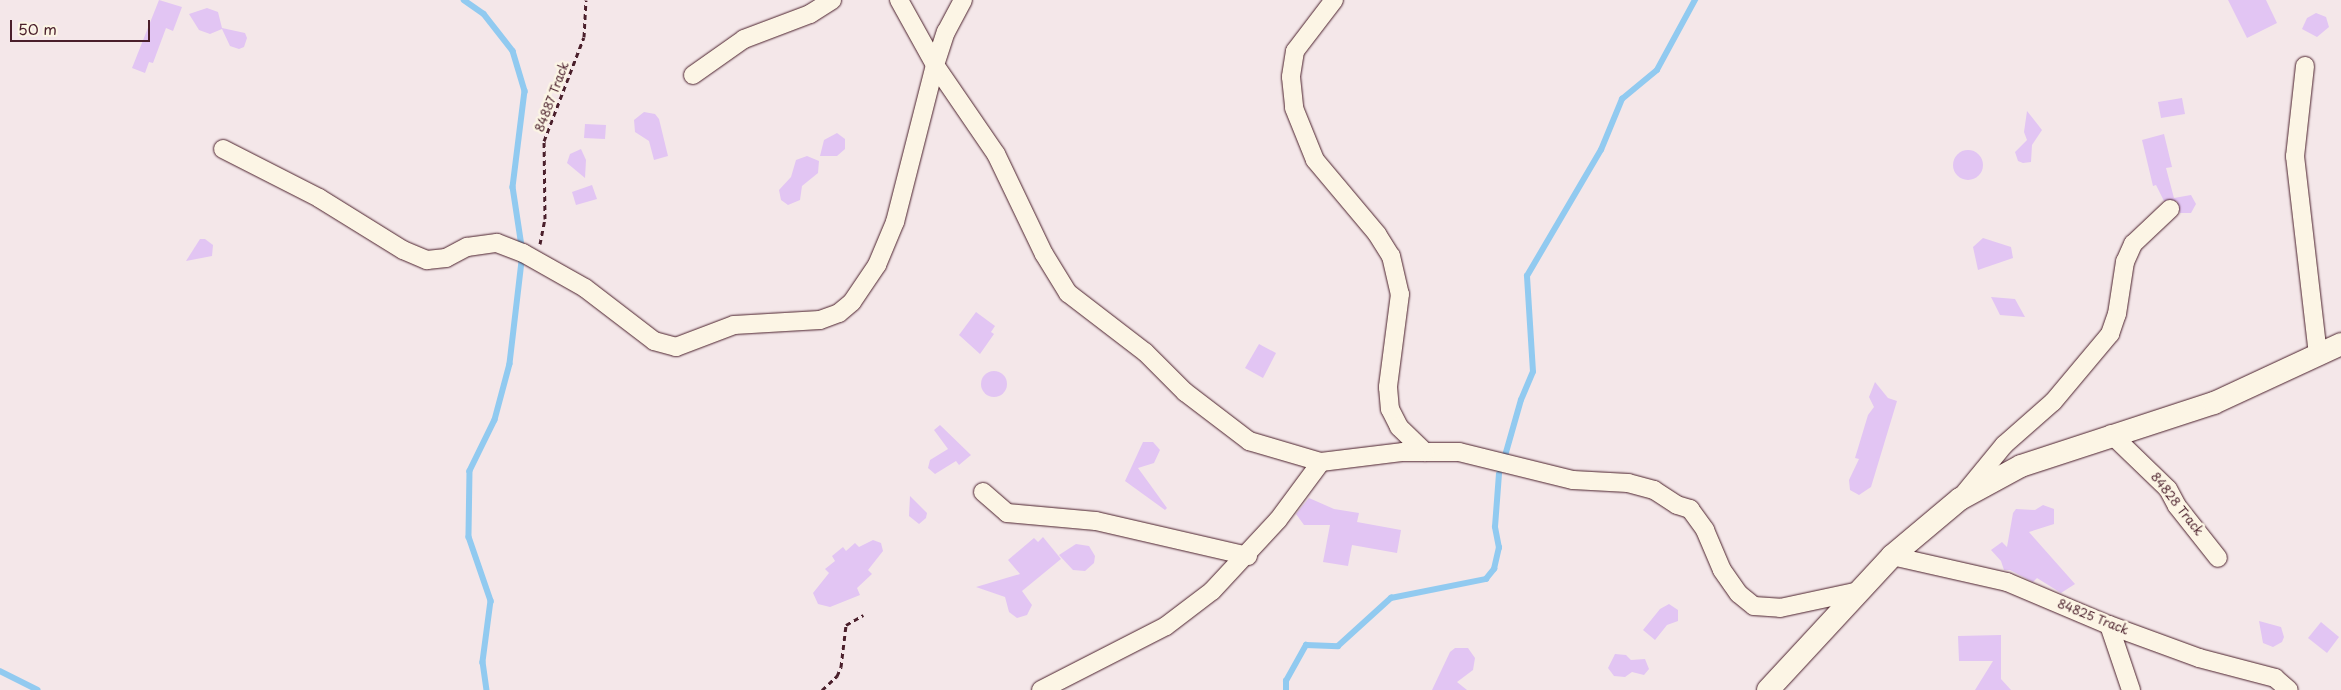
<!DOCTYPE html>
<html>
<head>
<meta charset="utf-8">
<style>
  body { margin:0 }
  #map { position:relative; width:2341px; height:690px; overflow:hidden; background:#f4e7e9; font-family:"Playpen Sans",sans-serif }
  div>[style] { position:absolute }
  .stream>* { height:5.5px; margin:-2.75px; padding:0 2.75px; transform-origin:2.75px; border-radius:2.75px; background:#91caf0 }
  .building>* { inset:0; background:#e2c5f3 }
  .round { border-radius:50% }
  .path>* { height:3px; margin-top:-1.5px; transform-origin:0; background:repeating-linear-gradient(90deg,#4a1f2b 0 5px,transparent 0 9px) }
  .roads { filter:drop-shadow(0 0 1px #4a1f2b) drop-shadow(0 0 1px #4a1f2b) }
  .minor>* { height:18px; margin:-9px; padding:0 9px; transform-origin:9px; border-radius:9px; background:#fcf5e5 }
  .tertiary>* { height:22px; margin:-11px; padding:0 11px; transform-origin:11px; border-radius:11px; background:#fcf5e5 }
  span { translate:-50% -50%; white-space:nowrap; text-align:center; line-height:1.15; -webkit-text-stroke:5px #fcf5e5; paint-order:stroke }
  .street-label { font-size:12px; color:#4a1f2b }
  .scale { position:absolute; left:10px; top:20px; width:140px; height:22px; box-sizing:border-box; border:2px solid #4a1f2b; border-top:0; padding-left:6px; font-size:15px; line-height:18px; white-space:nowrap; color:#4a1f2b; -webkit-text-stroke:4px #fcf5e5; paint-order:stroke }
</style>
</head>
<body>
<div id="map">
  <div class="stream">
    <i style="left:464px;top:0;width:24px;rotate:35deg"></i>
    <i style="left:484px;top:14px;width:47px;rotate:51.9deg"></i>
    <i style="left:513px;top:51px;width:42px;rotate:73.3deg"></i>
    <i style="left:525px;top:91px;width:97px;rotate:97.1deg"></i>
    <i style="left:513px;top:187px;width:67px;rotate:81.4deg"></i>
    <i style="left:523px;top:253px;width:112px;rotate:96.7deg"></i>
    <i style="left:510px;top:364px;width:58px;rotate:105deg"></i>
    <i style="left:495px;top:420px;width:57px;rotate:116.1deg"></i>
    <i style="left:470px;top:471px;width:66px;rotate:90.9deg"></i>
    <i style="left:469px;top:537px;width:68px;rotate:71deg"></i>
    <i style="left:491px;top:601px;width:62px;rotate:97.5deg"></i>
    <i style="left:483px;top:662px;width:28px;rotate:82deg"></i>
    <i style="left:1505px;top:456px;width:58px;rotate:-74.1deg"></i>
    <i style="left:1521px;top:400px;width:30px;rotate:-67deg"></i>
    <i style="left:1533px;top:372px;width:96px;rotate:-93.6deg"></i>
    <i style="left:1527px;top:276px;width:146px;rotate:-59.6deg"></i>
    <i style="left:1601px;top:150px;width:55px;rotate:-67.6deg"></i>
    <i style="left:1622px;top:99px;width:45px;rotate:-39.6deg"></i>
    <i style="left:1657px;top:70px;width:80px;rotate:-61.5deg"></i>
    <i style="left:0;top:671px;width:42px;rotate:26.6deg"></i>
    <i style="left:1286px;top:690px;width:9px;rotate:-90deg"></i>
    <i style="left:1286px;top:681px;width:41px;rotate:-60.9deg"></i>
    <i style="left:1306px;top:645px;width:32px;rotate:2deg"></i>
    <i style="left:1338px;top:646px;width:72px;rotate:-42.2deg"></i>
    <i style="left:1391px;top:598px;width:97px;rotate:-11.3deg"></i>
    <i style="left:1486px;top:579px;width:13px;rotate:-51deg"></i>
    <i style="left:1494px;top:569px;width:22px;rotate:-77deg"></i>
    <i style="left:1499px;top:548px;width:21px;rotate:-101deg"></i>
    <i style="left:1495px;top:527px;width:53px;rotate:-85.7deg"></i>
  </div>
  <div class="building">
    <i style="clip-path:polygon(159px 0,182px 7px,173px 31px,166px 28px,153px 63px,149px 62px,145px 73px,132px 68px)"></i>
    <i style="clip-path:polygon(2228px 0,2266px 0,2277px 23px,2247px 38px)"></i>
    <i style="clip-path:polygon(207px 8px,218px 12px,222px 28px,245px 33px,247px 38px,244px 47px,239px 49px,230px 46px,222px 29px,210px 34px,199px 30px,189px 14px)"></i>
    <i style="clip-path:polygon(2316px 13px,2326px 17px,2329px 27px,2317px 37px,2302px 29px,2307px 18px)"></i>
    <i style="clip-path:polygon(2182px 98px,2185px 114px,2161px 118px,2158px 102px)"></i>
    <i style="clip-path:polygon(2027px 111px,2042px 130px,2032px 145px,2031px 162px,2023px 163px,2018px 161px,2015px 152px,2027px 140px,2024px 132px)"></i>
    <i style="clip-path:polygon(644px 112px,655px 114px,659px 119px,668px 156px,654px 160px,649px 141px,635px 132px,634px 120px)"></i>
    <i style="clip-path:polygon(585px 124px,606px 125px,605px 139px,584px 138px)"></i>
    <i style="clip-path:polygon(837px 133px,845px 139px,845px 149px,837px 156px,820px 156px,824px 140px)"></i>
    <i style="clip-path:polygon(2164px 134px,2172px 167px,2166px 168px,2174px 198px,2191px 195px,2196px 204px,2191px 213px,2180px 213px,2177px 201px,2164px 201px,2156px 185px,2153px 186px,2142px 140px)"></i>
    <i style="clip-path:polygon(581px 149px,586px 160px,585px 178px,567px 163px,570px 154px)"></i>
    <i class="round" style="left:1953px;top:150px;width:30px;height:30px"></i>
    <i style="clip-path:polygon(807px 156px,819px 161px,818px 173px,802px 186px,800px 200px,788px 205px,781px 200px,779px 190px,791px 177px,796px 160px)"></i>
    <i style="clip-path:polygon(592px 185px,597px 199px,576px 205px,572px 192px)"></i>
    <i style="clip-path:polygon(1983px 238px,2011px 247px,2013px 258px,1978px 270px,1973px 247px)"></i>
    <i style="clip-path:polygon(200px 239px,205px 239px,213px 245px,212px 256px,186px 261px)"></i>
    <i style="clip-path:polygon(1991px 297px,2015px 299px,2025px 317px,2000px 315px)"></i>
    <i style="clip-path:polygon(976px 312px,995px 326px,991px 332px,994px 334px,980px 354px,959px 335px)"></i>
    <i style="clip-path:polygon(1259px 344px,1276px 353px,1263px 378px,1245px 368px)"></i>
    <i class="round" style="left:981px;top:371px;width:26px;height:26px"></i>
    <i style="clip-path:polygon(1875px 382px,1888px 398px,1897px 401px,1871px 487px,1859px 495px,1850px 490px,1849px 480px,1859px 459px,1855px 458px,1868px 415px,1874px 407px,1869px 397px)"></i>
    <i style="clip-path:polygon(940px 425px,971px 455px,959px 465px,956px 461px,935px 474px,928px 468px,930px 460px,948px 449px,934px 430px)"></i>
    <i style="clip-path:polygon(1143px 442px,1153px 442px,1160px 450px,1154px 463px,1138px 468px,1167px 508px,1165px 510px,1125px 481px)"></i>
    <i style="clip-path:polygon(910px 496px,927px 513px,926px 518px,919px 524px,909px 516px)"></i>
    <i style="clip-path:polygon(1309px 498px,1334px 509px,1359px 513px,1357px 522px,1401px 530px,1397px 553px,1352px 545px,1348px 566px,1323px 562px,1330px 525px,1304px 525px,1296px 514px)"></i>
    <i style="clip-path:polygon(2043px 505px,2054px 509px,2054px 524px,2029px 532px,2075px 584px,2061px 593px,2037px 578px,2033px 582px,2010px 570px,2004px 570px,2001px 561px,1991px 550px,2002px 542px,2007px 547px,2013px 513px,2016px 509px,2035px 510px)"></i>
    <i style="clip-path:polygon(1043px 537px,1061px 559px,1022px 591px,1032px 605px,1027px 615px,1017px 618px,1009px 612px,1005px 597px,976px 587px,1020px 574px,1008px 560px,1034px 538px,1038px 542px)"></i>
    <i style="clip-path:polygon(873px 540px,881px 543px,883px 551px,868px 570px,872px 574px,857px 588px,860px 595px,830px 607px,818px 604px,813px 593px,829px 573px,825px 569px,835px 561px,832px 556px,843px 547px,846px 551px,855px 543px,859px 547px)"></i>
    <i style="clip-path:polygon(1076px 544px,1089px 546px,1095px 556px,1094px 563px,1085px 571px,1073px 570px,1059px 555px)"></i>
    <i style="clip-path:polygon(1669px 604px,1678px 610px,1678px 621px,1667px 625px,1655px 640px,1643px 630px,1660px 609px)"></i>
    <i style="clip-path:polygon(2259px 621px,2281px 627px,2284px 637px,2282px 642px,2273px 647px,2263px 643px)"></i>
    <i style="clip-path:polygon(2321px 622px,2339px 637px,2327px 653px,2308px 638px)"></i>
    <i style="clip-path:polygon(2001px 635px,2001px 679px,2011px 690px,1975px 690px,1993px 661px,1959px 661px,1958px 636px)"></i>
    <i style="clip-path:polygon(1455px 648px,1468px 648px,1475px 658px,1473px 670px,1457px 682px,1467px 690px,1432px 690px,1450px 652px)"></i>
    <i style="clip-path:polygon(1615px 654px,1626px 655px,1631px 660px,1645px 659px,1649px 669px,1644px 675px,1632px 672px,1625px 677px,1614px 676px,1608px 668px)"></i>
  </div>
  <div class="path">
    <i style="left:540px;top:244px;width:25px;rotate:-79deg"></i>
    <i style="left:545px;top:219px;width:78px;rotate:-90.7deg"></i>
    <i style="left:544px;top:141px;width:111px;rotate:-69deg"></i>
    <i style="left:584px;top:37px;width:37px;rotate:-87deg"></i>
    <i style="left:822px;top:690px;width:21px;rotate:-43deg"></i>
    <i style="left:837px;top:676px;width:10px;rotate:-66deg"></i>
    <i style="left:841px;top:667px;width:42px;rotate:-83.2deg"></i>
    <i style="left:846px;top:625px;width:20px;rotate:-30deg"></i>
  </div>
  <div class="roads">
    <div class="minor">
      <i style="left:899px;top:0;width:74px;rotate:61deg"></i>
      <i style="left:935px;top:65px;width:108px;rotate:55.6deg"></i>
      <i style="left:996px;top:154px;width:111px;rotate:64.4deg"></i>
      <i style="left:1044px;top:254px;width:46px;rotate:58.4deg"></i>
      <i style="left:1068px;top:293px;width:97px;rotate:37.5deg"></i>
      <i style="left:1145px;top:352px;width:57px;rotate:45deg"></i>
      <i style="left:1185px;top:392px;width:81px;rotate:37.4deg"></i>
      <i style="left:1249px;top:441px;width:75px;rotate:16.3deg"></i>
      <i style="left:1321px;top:462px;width:83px;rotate:-7deg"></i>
      <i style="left:1403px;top:452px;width:56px"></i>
      <i style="left:1459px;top:452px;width:117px;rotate:13.8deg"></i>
      <i style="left:1573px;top:480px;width:55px;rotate:3.1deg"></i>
      <i style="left:1628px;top:483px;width:27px;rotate:15deg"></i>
      <i style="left:1654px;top:490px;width:27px;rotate:33deg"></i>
      <i style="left:1677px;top:505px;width:14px;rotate:17deg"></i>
      <i style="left:1690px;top:509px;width:26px;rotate:54deg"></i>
      <i style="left:1705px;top:530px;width:43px;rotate:67deg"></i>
      <i style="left:1722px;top:570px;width:29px;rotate:55deg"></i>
      <i style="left:1739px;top:594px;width:19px;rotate:39deg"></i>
      <i style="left:1754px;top:606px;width:26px;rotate:4deg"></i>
      <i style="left:1780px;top:608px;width:81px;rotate:-12.1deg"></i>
      <i style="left:1334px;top:0;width:64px;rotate:127.4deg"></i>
      <i style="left:1295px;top:51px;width:26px;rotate:99deg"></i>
      <i style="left:1291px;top:77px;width:31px;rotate:84deg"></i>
      <i style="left:1294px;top:108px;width:56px;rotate:68deg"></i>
      <i style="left:1315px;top:160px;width:97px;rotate:50deg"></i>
      <i style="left:1377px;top:234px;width:26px;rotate:58deg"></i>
      <i style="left:1391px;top:256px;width:39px;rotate:77deg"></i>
      <i style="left:1400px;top:294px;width:94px;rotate:97.4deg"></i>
      <i style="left:1388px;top:387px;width:22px;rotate:85deg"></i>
      <i style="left:1390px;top:409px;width:20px;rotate:63deg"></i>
      <i style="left:1399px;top:427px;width:36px;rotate:44deg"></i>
      <i style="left:2305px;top:66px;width:91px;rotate:96.3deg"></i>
      <i style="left:2295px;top:156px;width:201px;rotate:83.4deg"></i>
      <i style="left:693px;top:75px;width:62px;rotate:-35.2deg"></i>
      <i style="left:744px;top:39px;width:71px;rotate:-20.7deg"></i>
      <i style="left:810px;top:14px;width:26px;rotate:-32deg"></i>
      <i style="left:223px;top:149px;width:108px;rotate:27deg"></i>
      <i style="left:319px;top:198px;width:99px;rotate:31.8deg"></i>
      <i style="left:403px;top:250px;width:26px;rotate:23deg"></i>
      <i style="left:427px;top:260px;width:19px;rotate:-6deg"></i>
      <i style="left:446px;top:258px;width:24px;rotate:-28deg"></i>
      <i style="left:467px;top:247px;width:30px;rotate:-8deg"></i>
      <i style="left:497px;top:243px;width:28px;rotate:21deg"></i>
      <i style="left:523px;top:253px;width:71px;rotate:29.4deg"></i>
      <i style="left:585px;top:288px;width:87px;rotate:37.5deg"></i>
      <i style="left:654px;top:341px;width:23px;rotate:15deg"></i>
      <i style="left:676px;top:347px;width:62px;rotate:-20.8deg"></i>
      <i style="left:734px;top:325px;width:86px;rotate:-3.3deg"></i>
      <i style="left:820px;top:320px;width:20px;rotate:-20deg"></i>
      <i style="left:839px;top:313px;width:17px;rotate:-40deg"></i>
      <i style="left:852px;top:302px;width:45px;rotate:-56deg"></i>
      <i style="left:877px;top:265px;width:47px;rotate:-67.3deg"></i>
      <i style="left:895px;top:222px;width:162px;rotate:-75.7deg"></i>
      <i style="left:935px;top:65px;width:35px;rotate:-72deg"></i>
      <i style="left:946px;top:32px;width:36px;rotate:-62deg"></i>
      <i style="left:2111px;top:434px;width:79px;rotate:44deg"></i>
      <i style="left:2168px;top:489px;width:19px;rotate:62deg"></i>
      <i style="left:2177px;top:506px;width:66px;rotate:51.7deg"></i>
      <i style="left:983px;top:492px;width:32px;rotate:41deg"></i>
      <i style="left:1007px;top:513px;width:89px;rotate:5.1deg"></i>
      <i style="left:1096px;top:521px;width:156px;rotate:13deg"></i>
      <i style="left:1963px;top:495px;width:65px;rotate:-50.6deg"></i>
      <i style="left:2004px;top:445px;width:65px;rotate:-41.3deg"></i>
      <i style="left:2053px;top:402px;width:89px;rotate:-50deg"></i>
      <i style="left:2110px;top:334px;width:21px;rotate:-71deg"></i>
      <i style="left:2117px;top:314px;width:53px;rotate:-81.3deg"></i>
      <i style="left:2125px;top:262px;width:20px;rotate:-66deg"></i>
      <i style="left:2133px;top:244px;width:51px;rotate:-43.4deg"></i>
      <i style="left:1892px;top:556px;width:118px;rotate:12.7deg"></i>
      <i style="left:2007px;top:582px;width:111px;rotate:22.9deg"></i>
      <i style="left:2109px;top:625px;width:96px;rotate:20.1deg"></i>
      <i style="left:2199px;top:658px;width:79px;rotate:14.7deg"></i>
      <i style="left:2275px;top:678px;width:18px;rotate:41deg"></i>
      <i style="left:2109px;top:625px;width:69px;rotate:71.3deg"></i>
      <i style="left:1041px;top:690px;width:140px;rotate:-27.1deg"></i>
      <i style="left:1166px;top:626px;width:58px;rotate:-37.3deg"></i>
      <i style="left:1212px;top:591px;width:97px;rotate:-47.1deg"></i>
      <i style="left:1278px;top:520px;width:72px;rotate:-53.4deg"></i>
    </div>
    <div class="tertiary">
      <i style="left:1768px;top:690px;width:183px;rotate:-47.2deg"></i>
      <i style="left:1892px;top:556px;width:89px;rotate:-40deg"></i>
      <i style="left:1960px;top:499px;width:69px;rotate:-28.4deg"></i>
      <i style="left:2021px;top:466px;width:203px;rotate:-18.1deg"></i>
      <i style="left:2214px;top:403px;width:140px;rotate:-24.9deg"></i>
    </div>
  </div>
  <div class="street-label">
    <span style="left:552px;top:97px;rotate:-69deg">84887 Track</span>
    <span style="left:2177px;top:504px;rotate:52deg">84828 Track</span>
    <span style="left:2093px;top:617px;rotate:22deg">84825 Track</span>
  </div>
  <div class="scale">50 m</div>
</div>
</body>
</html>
